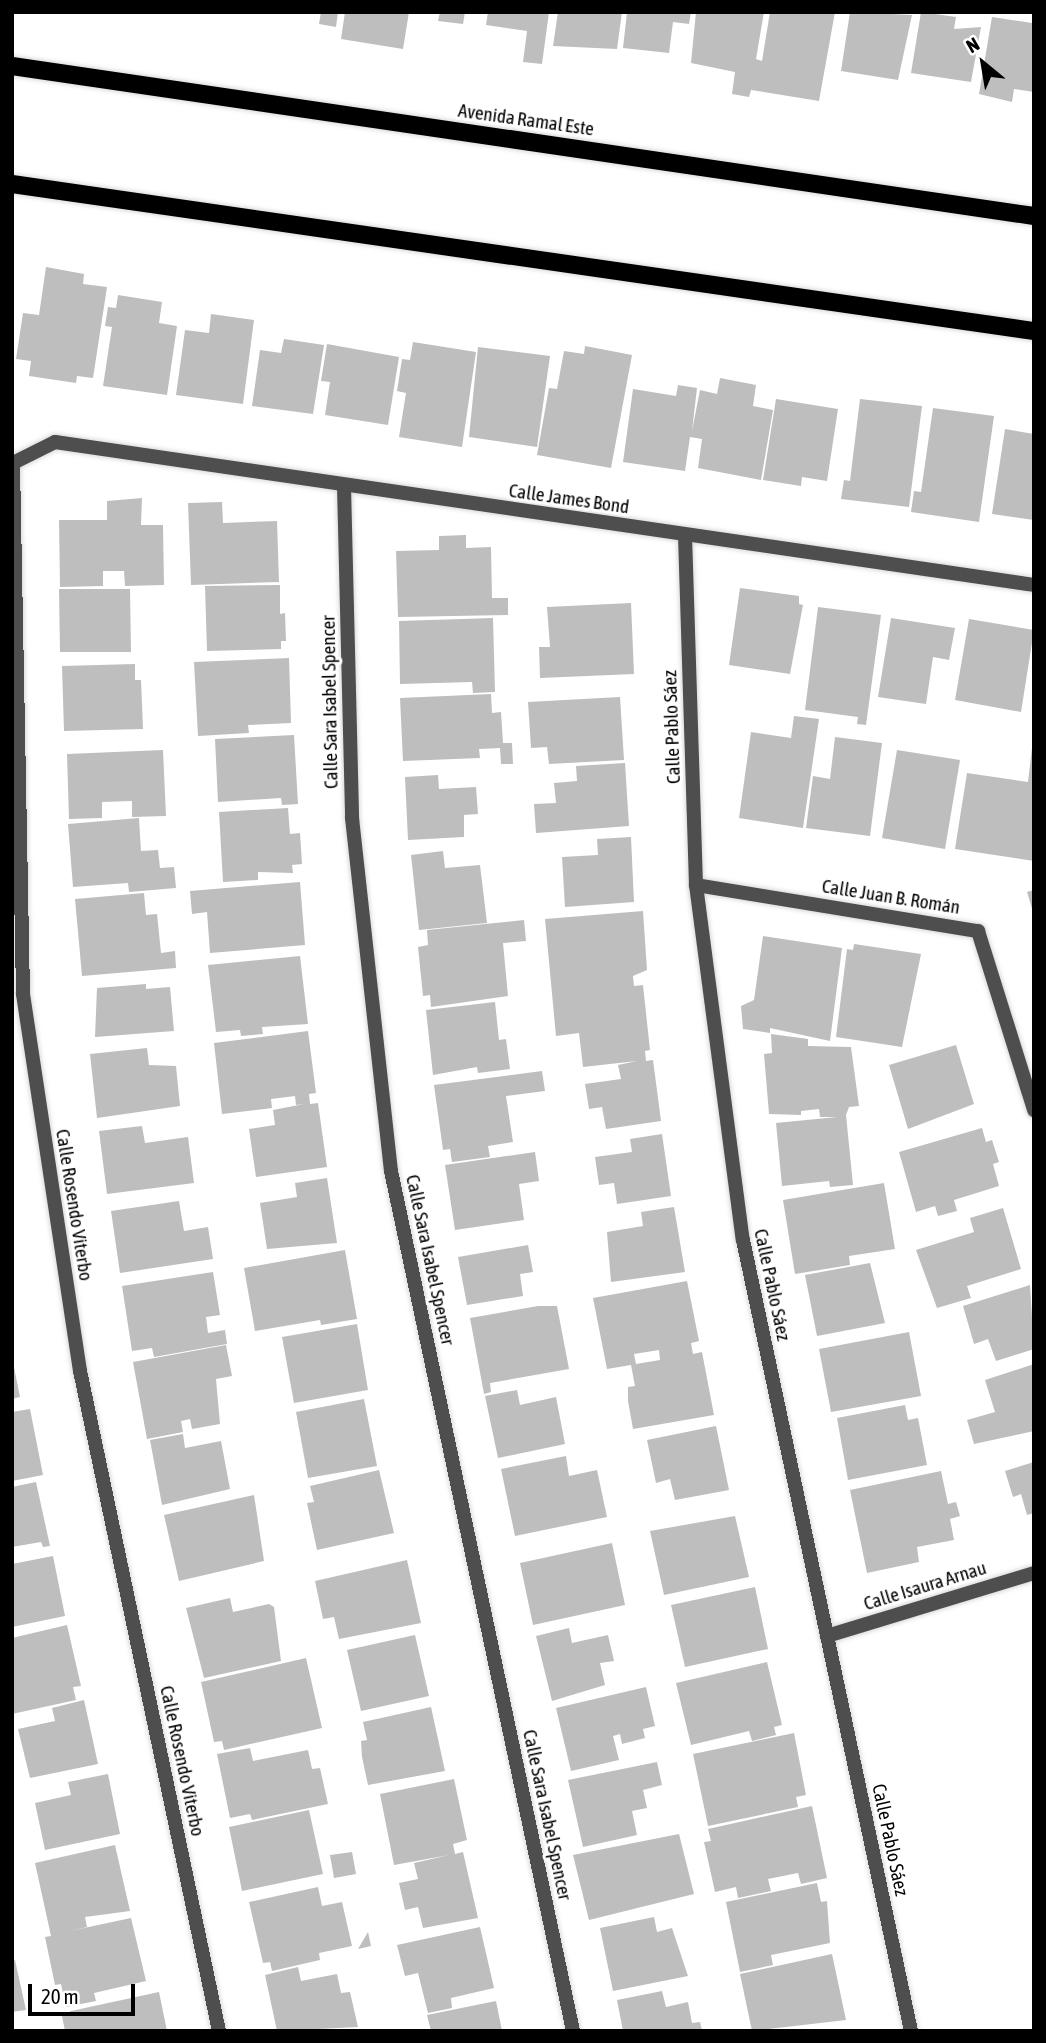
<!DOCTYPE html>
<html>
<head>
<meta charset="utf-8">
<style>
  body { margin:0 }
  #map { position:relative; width:1046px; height:2043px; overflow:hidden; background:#fff; font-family:"Asap Condensed",sans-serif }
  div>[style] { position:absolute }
  .building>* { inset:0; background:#bebebe }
  .roads { filter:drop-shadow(0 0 2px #dbdbdb) drop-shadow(0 0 2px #dbdbdb) }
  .minor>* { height:14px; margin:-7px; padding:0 7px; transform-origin:7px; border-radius:7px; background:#4e4e4e }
  .primary>* { height:18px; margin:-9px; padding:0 9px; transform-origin:9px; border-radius:9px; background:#000 }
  span { translate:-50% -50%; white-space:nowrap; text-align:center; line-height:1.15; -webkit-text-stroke:6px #fff; paint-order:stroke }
  .street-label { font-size:19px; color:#000 }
  .frame { position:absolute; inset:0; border:14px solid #000; pointer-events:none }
  .north { position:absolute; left:948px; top:28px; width:70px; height:70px; -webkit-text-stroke:5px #fff; paint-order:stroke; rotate:330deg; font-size:19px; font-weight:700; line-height:28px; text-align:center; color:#000 }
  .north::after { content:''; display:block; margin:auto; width:24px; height:32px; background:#000; clip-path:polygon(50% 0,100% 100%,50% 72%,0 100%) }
  .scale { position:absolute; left:28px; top:1984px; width:107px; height:32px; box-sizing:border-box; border:4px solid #000; border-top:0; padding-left:9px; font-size:21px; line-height:24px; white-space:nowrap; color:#000; -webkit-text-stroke:5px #fff; paint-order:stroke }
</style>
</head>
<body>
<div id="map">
  <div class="building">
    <i style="clip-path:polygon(321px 12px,338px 12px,336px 27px,319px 24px)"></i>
    <i style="clip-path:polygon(345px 12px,409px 12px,403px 49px,341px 39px)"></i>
    <i style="clip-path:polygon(440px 12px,465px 12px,463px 24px,438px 21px)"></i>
    <i style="clip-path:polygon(488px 12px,549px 12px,542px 64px,523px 62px,527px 31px,486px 25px)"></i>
    <i style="clip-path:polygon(558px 12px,622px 12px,617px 49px,553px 46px)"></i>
    <i style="clip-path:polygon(627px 12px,691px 12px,689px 24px,673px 22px,669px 53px,623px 48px)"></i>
    <i style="clip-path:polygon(696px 12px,764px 12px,756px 59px,762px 61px,770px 12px,835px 12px,819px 101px,751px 90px,749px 97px,732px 94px,735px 72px,691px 63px)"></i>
    <i style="clip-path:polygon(850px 12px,912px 15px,898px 80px,841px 71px)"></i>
    <i style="clip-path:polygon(921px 12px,956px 17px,954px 29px,981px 27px,971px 82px,911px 73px)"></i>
    <i style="clip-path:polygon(992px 17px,1032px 23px,1034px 92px,1014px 89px,1012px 102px,979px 94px)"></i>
    <i style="clip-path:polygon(46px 267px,84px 274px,83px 284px,107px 287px,93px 378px,77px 376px,76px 383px,29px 376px,31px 361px,16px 359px,23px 313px,39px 315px)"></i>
    <i style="clip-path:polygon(118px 295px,162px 302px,159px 323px,177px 326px,167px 395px,103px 386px,112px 327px,105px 326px,108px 307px,116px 308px)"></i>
    <i style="clip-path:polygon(211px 314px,254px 320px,243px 404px,176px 395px,185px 330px,209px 333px)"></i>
    <i style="clip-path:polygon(284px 339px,324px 345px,313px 414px,252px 406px,260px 350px,281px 353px)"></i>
    <i style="clip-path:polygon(413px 342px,476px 352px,462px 447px,399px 437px,406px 393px,397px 391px,402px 359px,410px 360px)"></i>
    <i style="clip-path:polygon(327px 344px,399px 357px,388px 425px,325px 415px,330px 382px,321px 381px)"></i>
    <i style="clip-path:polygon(585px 346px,632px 355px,611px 468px,537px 455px,549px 388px,557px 389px,564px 351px,584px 354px)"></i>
    <i style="clip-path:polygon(478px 347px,550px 356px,537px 447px,469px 437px)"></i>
    <i style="clip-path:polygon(720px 378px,756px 385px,753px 406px,773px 410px,761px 480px,698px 468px,702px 439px,690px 437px,685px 471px,623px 462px,633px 389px,676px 396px,678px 385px,697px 388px,692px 431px,700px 390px,717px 394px)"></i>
    <i style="clip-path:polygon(776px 399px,838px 409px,827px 481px,802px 477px,801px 486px,763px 480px)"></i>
    <i style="clip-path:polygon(860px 399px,922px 406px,909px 507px,841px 499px,844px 480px,850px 481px)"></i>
    <i style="clip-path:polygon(933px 408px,994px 416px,979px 522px,911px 512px,914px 491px,921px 492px)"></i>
    <i style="clip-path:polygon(1005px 429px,1034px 434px,1034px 520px,992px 514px)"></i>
    <i style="clip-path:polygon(142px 498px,141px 525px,163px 525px,164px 585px,125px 586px,124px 571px,103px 571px,103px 586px,60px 587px,59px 520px,107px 520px,107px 501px)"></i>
    <i style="clip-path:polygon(222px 502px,223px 523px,277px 521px,279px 582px,191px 585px,188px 503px)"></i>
    <i style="clip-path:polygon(466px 535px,466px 548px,491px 547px,492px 598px,508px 598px,508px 615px,398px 617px,396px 551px,439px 550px,439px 536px)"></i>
    <i style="clip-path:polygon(280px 585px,280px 614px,285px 613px,286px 641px,281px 641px,281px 649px,207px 651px,205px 586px)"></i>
    <i style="clip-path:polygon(740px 588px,799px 596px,799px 604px,803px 605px,790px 674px,729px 665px)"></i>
    <i style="clip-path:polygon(59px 589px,130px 589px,131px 652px,60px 652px)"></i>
    <i style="clip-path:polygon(631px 603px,634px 674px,540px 678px,539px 647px,550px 647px,547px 607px)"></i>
    <i style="clip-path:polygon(818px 607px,881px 615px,866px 725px,857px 724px,858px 717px,805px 710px)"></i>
    <i style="clip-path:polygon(493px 618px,495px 692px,473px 693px,472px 682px,400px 684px,399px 621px)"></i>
    <i style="clip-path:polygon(891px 618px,955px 628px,949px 660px,933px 657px,926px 704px,878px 697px)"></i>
    <i style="clip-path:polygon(969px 619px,1034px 630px,1021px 712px,955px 700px)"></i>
    <i style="clip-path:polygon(289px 658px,291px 723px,248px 725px,249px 733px,198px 736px,194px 662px)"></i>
    <i style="clip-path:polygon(135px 664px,135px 680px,141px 680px,143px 729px,64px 731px,62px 666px)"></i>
    <i style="clip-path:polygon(491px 694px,492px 713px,501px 712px,503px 743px,512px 743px,513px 764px,501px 764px,500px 748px,479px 749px,480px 758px,403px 761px,400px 698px)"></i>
    <i style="clip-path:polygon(620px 697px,624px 760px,549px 764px,547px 747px,531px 748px,528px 702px)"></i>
    <i style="clip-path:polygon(794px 716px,819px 719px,803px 828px,739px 818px,751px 732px,791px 738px)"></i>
    <i style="clip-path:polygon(294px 735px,298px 804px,282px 805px,281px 798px,218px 802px,215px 739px)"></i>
    <i style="clip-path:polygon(835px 737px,882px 743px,870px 836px,806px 828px,813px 776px,830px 779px)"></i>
    <i style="clip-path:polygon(1032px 748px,1034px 861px,955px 849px,967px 773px,1028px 782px)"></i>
    <i style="clip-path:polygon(163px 750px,166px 816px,132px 817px,132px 801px,102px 802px,102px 818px,69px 819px,67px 754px)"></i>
    <i style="clip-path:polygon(897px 750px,960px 760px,945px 849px,882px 838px)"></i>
    <i style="clip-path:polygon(625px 763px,629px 826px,536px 833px,534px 804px,556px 803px,554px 783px,577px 781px,576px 766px)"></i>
    <i style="clip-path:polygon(438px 775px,439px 789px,476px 787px,478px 814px,464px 815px,464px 837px,408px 840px,405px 777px)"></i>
    <i style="clip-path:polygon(288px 808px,290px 834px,300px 833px,302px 864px,292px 865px,293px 873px,258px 872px,258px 880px,223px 882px,219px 812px)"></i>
    <i style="clip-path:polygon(139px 818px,141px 851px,158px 850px,160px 868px,174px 867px,176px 888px,129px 892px,128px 883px,73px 887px,68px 824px)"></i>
    <i style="clip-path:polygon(631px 837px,634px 902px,565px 907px,562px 857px,598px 855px,597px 839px)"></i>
    <i style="clip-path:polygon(443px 851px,445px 868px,480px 865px,487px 923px,419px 930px,411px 855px)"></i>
    <i style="clip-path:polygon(300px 882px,305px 945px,210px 953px,207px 912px,192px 914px,190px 891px)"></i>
    <i style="clip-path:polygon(1034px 890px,1034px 912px,1033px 912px,1027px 892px)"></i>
    <i style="clip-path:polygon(144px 893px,146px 915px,157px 914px,161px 953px,175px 951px,176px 968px,82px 976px,75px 899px)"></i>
    <i style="clip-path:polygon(643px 911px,647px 970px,633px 976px,634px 986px,643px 985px,650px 1050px,645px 1051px,646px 1061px,653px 1060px,661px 1121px,606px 1129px,602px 1107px,589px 1109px,585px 1084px,621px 1079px,618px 1065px,637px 1061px,583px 1067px,579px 1033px,556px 1036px,545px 919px)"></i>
    <i style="clip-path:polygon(524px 920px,526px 941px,503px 943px,508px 996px,431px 1007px,430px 995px,423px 996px,418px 947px,428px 945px,427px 930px)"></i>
    <i style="clip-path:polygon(763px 936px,842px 948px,830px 1041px,770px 1028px,770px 1033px,743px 1029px,741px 1006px,754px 1000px)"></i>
    <i style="clip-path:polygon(854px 944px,921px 954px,902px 1047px,836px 1037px,847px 949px,853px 950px)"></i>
    <i style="clip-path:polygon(300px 956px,308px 1024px,262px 1027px,263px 1034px,241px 1036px,240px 1030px,216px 1032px,208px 965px)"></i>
    <i style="clip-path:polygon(146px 984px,146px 989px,170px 987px,174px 1031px,95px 1037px,97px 988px)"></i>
    <i style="clip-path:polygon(495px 1002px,499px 1040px,506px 1039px,510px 1069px,478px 1073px,477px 1067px,433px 1075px,426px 1010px)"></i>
    <i style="clip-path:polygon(308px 1031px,316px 1093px,309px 1094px,310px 1104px,318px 1103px,327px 1167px,256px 1177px,249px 1129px,275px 1125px,273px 1110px,304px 1104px,296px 1105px,295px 1096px,271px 1099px,272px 1108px,222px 1114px,214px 1043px)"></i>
    <i style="clip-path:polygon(771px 1034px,808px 1039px,808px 1046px,851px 1047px,859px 1106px,849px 1107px,846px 1115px,853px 1185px,830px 1187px,829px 1181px,782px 1186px,776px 1123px,837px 1117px,820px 1117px,819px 1109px,801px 1111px,801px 1115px,769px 1114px,764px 1054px,772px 1053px)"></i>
    <i style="clip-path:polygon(956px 1045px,974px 1104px,908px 1129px,889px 1065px)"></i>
    <i style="clip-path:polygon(147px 1048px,149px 1065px,176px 1066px,180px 1106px,97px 1118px,90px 1054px)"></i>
    <i style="clip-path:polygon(542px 1071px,545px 1091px,506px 1096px,513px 1142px,488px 1146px,490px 1157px,452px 1162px,450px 1149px,443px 1150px,434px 1085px)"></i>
    <i style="clip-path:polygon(142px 1126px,145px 1143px,188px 1137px,194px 1183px,107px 1194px,99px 1131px)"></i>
    <i style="clip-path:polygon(982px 1128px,986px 1142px,992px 1140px,999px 1162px,993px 1164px,999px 1186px,954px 1200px,957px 1211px,938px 1216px,935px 1206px,916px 1212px,899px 1152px)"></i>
    <i style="clip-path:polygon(662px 1134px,671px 1196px,617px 1204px,614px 1183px,599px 1185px,595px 1157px,632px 1152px,630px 1139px)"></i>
    <i style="clip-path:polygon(535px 1152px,539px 1181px,519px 1184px,524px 1220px,455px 1230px,445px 1165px)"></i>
    <i style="clip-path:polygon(327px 1178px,337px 1243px,267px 1249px,260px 1203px,297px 1197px,295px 1183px)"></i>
    <i style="clip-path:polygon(884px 1183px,895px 1249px,849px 1256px,850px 1265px,795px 1274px,783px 1200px)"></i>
    <i style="clip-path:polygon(179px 1201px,184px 1231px,208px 1227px,213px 1259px,120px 1273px,111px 1211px)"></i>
    <i style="clip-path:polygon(674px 1207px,685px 1272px,611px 1282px,607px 1232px,643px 1226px,641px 1212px)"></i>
    <i style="clip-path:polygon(1003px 1208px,1021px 1269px,967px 1286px,971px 1298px,937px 1308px,916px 1250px,974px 1232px,970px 1218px)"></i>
    <i style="clip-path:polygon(528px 1245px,533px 1272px,520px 1274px,523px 1296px,467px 1305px,458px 1257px)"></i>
    <i style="clip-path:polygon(345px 1250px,357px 1319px,321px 1325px,320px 1320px,255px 1331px,244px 1268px)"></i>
    <i style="clip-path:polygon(870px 1263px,885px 1323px,817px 1336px,805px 1275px)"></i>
    <i style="clip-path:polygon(213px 1272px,220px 1315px,206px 1317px,208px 1333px,225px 1330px,227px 1344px,154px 1357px,152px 1348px,132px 1351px,122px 1286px)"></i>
    <i style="clip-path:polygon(evenodd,687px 1281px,699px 1341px,691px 1343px,693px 1354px,702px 1352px,714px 1415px,633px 1429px,628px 1401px,628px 1387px,635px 1386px,631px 1365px,607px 1369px,593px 1298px,687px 1281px,659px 1350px,660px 1360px,636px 1364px,634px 1354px,659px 1350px)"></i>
    <i style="clip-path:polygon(1030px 1285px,1034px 1349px,996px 1361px,988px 1339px,974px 1344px,963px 1306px)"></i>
    <i style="clip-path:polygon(538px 1306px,557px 1306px,569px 1369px,490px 1383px,491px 1392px,484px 1394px,470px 1318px)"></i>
    <i style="clip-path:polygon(357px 1324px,368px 1390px,294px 1403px,282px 1337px)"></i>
    <i style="clip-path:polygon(909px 1332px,921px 1396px,831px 1412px,819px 1349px)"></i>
    <i style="clip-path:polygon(226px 1345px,232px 1376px,216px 1379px,220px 1424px,192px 1429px,190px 1419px,181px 1421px,183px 1432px,147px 1439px,133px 1362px)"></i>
    <i style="clip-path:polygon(12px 1357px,20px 1397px,12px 1399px)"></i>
    <i style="clip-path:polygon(1034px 1364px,1034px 1431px,974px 1444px,967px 1420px,995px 1412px,985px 1380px)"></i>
    <i style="clip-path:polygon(517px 1390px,520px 1405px,556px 1397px,565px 1444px,498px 1458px,485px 1396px)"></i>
    <i style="clip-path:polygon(364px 1399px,377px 1466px,308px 1478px,296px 1412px)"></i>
    <i style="clip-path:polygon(905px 1405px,908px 1420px,918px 1418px,927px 1465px,848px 1480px,837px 1418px)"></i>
    <i style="clip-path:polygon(30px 1409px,43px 1475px,12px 1481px,12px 1412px)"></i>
    <i style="clip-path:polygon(716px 1426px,729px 1490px,675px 1500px,670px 1479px,656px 1483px,647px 1440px)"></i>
    <i style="clip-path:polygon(183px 1434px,185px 1448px,221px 1441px,230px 1489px,162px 1505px,150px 1440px)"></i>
    <i style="clip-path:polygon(566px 1456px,569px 1476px,597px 1470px,607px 1517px,515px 1536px,501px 1469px)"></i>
    <i style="clip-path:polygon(1034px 1462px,1034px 1513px,1027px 1515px,1021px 1494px,1013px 1497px,1005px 1471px)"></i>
    <i style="clip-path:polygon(379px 1470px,394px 1533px,317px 1550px,307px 1503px,314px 1502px,310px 1486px)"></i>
    <i style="clip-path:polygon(941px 1471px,948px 1504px,956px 1502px,960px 1516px,950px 1519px,954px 1540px,917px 1547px,919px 1562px,867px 1573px,850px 1490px)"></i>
    <i style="clip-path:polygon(36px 1482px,50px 1546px,43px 1547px,41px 1542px,12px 1547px,12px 1487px)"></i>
    <i style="clip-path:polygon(254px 1495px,264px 1561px,179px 1581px,164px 1515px)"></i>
    <i style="clip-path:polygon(735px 1516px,749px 1577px,664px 1595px,650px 1531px)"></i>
    <i style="clip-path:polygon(612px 1543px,625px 1605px,533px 1625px,520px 1563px)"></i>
    <i style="clip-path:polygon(53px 1556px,65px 1616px,12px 1627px,12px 1564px)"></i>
    <i style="clip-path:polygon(407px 1560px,421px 1623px,339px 1639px,334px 1617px,323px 1619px,315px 1581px)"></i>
    <i style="clip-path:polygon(755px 1587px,768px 1649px,685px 1667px,671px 1605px)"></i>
    <i style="clip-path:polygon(230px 1598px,233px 1612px,269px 1604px,274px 1607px,281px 1661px,204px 1678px,186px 1608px)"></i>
    <i style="clip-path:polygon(67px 1625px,81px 1686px,73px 1687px,76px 1700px,12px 1714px,12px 1638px)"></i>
    <i style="clip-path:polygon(569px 1628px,572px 1643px,608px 1635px,614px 1661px,600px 1663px,605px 1685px,552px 1701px,536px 1636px)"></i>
    <i style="clip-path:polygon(415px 1635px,429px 1696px,361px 1711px,347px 1650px)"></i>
    <i style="clip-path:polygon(306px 1658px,322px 1728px,224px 1750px,222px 1741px,214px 1742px,201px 1682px)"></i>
    <i style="clip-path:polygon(767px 1662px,782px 1725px,774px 1727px,776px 1735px,752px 1741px,749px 1731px,691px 1745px,676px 1683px)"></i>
    <i style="clip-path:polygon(646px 1687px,655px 1726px,643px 1729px,645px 1738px,622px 1744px,620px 1734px,613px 1736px,619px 1760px,571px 1771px,556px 1708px)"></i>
    <i style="clip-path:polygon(84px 1700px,98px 1764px,30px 1778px,18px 1729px,55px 1721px,52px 1708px)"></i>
    <i style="clip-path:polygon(431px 1707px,445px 1771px,368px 1785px,362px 1757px,361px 1741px,367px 1740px,363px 1722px)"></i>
    <i style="clip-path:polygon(794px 1733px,806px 1795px,796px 1797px,798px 1807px,708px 1826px,693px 1754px)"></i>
    <i style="clip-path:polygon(250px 1748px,253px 1761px,308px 1750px,312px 1769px,320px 1768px,328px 1804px,252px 1820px,250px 1814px,230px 1818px,217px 1754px)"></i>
    <i style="clip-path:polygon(657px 1762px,662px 1785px,643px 1790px,647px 1808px,632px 1811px,637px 1835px,583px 1847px,568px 1780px)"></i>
    <i style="clip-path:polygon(108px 1774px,120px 1834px,45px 1850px,35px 1803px,71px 1795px,68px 1782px)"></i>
    <i style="clip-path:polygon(454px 1779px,467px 1840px,453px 1844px,455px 1854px,463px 1852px,478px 1918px,423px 1928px,418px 1907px,405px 1910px,399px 1883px,418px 1879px,414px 1863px,449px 1855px,394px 1865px,380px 1794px)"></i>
    <i style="clip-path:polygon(812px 1806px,827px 1878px,801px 1884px,798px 1873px,768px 1879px,771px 1891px,738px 1898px,736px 1887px,715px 1892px,704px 1842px,711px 1841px,708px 1829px)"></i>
    <i style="clip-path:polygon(309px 1810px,323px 1874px,242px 1891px,229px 1827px)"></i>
    <i style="clip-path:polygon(679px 1834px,694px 1894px,589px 1920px,573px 1855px)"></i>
    <i style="clip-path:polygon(115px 1845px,130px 1911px,85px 1917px,87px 1927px,70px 1931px,131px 1918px,146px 1981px,94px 1993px,96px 2001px,66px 2007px,61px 1984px,55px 1985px,45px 1937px,51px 1936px,35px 1863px)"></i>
    <i style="clip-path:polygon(352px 1852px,356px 1874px,334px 1878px,330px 1855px)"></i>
    <i style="clip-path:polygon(817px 1883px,821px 1902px,827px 1901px,830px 1943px,771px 1955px,773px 1965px,740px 1972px,726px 1902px)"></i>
    <i style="clip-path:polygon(318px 1887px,322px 1906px,342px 1902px,352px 1946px,319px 1953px,320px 1960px,272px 1971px,270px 1962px,263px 1963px,249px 1902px)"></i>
    <i style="clip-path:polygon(654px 1917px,657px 1932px,672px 1928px,688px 1976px,613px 1991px,600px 1928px)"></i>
    <i style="clip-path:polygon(480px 1927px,494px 1988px,451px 1998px,452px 2008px,428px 2013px,418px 1973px,405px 1976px,397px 1945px)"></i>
    <i style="clip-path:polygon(368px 1932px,371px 1946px,358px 1949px)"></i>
    <i style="clip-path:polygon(832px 1954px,846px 2020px,752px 2031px,740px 1974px)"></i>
    <i style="clip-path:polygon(15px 1960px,26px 2010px,12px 2012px,12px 1961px)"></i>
    <i style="clip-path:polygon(298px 1967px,301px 1981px,337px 1974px,341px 1993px,350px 1992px,358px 2027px,277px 2031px,265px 1975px)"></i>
    <i style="clip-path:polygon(662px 1991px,666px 2007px,688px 2002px,692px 2023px,700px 2022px,702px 2031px,623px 2031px,617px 2000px)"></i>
    <i style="clip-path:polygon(159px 1992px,167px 2031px,65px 2031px,62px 2016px,71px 2011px)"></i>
    <i style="clip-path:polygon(496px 2001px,502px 2031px,431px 2031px,427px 2015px)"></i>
  </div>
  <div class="roads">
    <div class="minor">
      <i style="left:344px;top:486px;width:332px;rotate:88.6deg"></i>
      <i style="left:352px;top:818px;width:355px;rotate:83.7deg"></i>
      <i style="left:391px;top:1171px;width:879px;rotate:78.05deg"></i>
      <i style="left:685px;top:535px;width:350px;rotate:88.2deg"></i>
      <i style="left:696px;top:885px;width:358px;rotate:82.5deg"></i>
      <i style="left:743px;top:1240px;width:809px;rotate:78.01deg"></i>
      <i style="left:696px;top:885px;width:286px;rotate:9.3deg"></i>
      <i style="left:978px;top:931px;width:188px;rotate:72.6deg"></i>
      <i style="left:827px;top:1636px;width:216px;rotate:-16.9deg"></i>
      <i style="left:219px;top:2031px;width:674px;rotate:-101.89deg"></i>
      <i style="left:80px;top:1371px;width:381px;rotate:-98.6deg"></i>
      <i style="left:23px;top:994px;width:531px;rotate:-91.08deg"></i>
      <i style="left:13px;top:463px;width:47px;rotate:-26.6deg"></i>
      <i style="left:55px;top:442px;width:989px;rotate:8.31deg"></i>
    </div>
    <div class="primary">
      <i style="left:12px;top:66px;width:1033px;rotate:8.35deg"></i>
      <i style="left:12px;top:184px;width:1033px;rotate:8.19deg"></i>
    </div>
  </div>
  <div class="street-label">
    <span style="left:526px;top:120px;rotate:8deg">Avenida Ramal Este</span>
    <span style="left:569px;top:499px;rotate:8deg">Calle James Bond</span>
    <span style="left:330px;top:702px;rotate:-91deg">Calle Sara Isabel Spencer</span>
    <span style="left:672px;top:727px;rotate:-92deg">Calle Pablo Sáez</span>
    <span style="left:891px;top:897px;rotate:9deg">Calle Juan B. Román</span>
    <span style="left:74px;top:1205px;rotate:81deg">Calle Rosendo Viterbo</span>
    <span style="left:430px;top:1260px;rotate:78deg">Calle Sara Isabel Spencer</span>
    <span style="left:772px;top:1285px;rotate:78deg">Calle Pablo Sáez</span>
    <span style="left:925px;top:1586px;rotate:-17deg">Calle Isaura Arnau</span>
    <span style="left:182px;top:1761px;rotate:78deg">Calle Rosendo Viterbo</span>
    <span style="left:547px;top:1815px;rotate:78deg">Calle Sara Isabel Spencer</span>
    <span style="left:890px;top:1840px;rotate:78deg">Calle Pablo Sáez</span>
  </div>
  <div class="frame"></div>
  <div class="north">N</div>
  <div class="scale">20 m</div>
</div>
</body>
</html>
